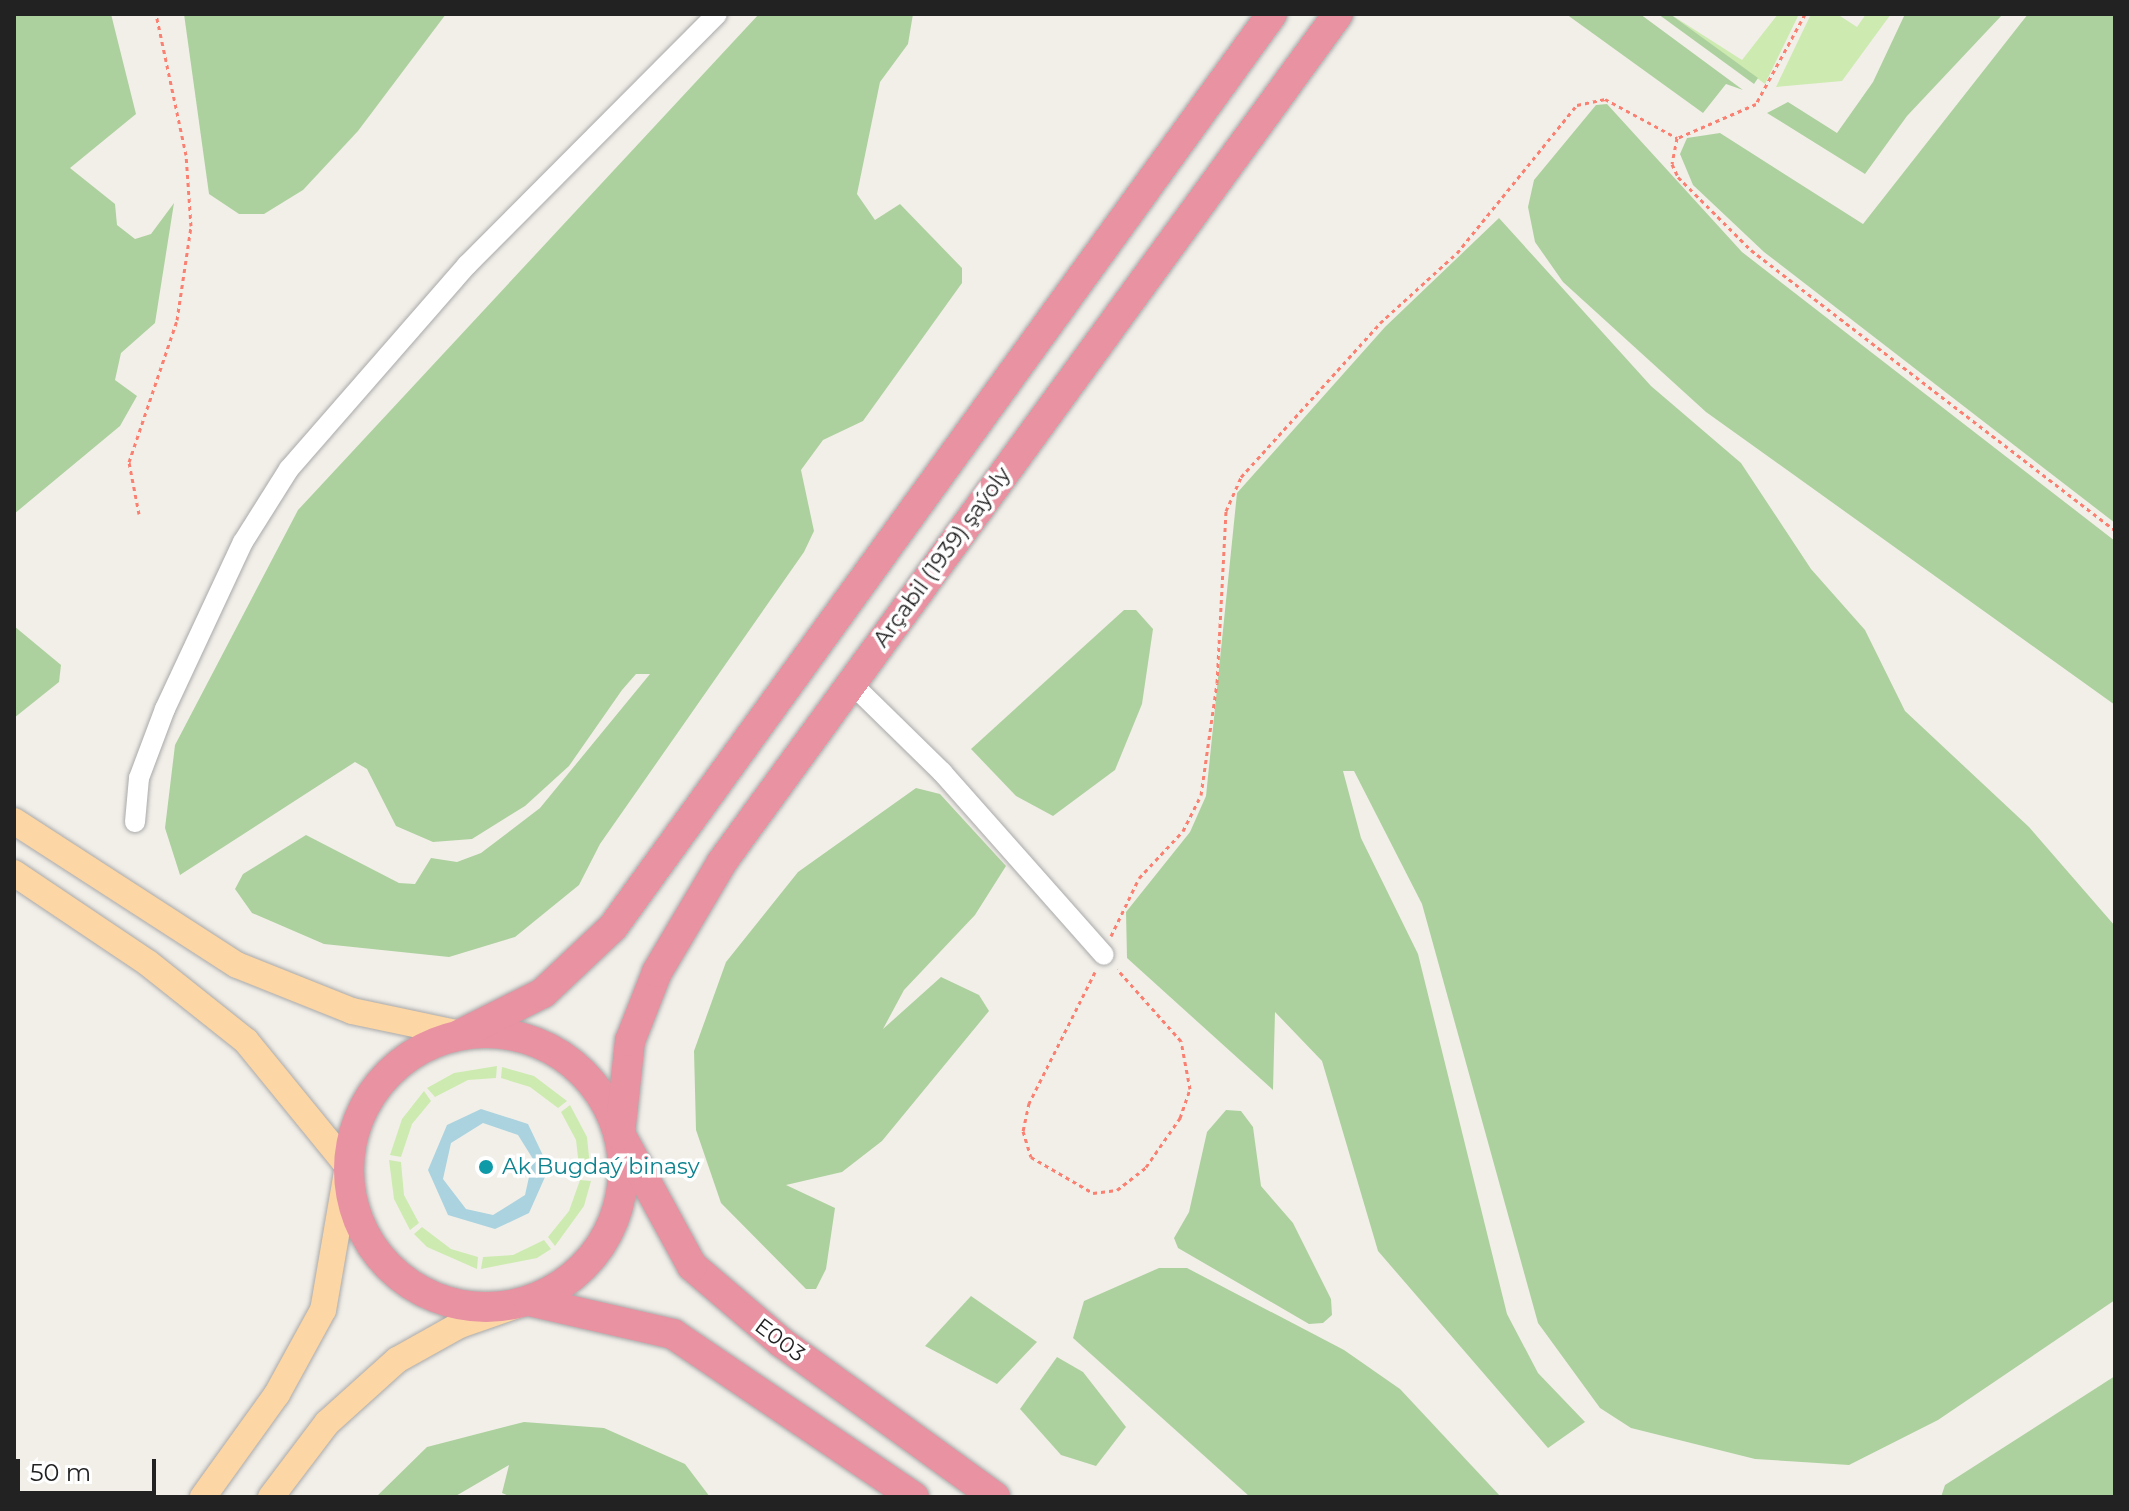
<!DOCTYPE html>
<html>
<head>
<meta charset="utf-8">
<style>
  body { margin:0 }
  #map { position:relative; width:2129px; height:1511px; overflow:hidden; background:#f2efe9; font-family:Montserrat,sans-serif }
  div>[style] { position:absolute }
  .grass>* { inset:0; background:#cdebb0 }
  .forest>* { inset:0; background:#add19e }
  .water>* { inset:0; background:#aad3df }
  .path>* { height:3px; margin-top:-1.5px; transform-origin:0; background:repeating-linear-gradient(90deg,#fa8072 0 4px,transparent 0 8px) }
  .roads { filter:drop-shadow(0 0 2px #a9a9a9) drop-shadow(0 0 2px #a9a9a9) }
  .minor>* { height:20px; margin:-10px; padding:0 10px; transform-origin:10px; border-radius:10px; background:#fff }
  .major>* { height:26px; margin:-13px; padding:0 13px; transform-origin:13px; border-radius:13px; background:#fcd6a4 }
  .highway>* { height:30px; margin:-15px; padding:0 15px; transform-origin:15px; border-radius:15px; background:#e892a2 }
  .highway>.ring { margin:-15px; padding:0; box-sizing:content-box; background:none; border:30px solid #e892a2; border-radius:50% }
  .dots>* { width:22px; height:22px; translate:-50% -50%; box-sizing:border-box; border:4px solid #fff; border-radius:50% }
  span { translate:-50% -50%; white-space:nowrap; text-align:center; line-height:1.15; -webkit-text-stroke:7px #fff; paint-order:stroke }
  .street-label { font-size:22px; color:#222 }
  .culture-label { font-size:22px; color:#0d838f }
  .left { translate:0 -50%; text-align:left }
  .frame { position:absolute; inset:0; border:16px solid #222; pointer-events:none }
  .scale { position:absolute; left:16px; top:1459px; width:140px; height:36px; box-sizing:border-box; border:4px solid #222; border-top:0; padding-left:10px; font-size:24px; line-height:28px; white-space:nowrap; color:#222; -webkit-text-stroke:6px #fff; paint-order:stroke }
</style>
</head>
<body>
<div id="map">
  <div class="grass">
    <i style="clip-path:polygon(1670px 14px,1742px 60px,1778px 14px,1799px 14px,1765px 84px)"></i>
    <i style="clip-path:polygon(1811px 14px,1837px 14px,1857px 27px,1866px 14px,1891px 14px,1842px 81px,1776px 87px)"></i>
    <i style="clip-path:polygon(497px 1066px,496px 1078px,468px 1080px,435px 1097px,427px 1088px,454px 1073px)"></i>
    <i style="clip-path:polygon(502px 1067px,534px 1076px,567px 1101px,558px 1108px,530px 1087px,501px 1078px)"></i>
    <i style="clip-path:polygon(424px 1091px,431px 1101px,412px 1124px,401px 1157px,390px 1155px,402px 1119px)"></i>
    <i style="clip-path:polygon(570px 1105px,587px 1137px,591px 1176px,580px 1175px,576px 1140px,561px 1112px)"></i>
    <i style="clip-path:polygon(389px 1160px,401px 1162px,404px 1195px,419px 1223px,410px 1230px,394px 1199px)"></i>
    <i style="clip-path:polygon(580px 1180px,591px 1181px,584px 1206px,555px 1246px,548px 1237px,569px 1211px)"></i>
    <i style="clip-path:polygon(422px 1227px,451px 1249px,478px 1257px,477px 1269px,427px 1247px,414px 1234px)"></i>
    <i style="clip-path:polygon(544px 1240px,551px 1249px,537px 1258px,481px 1269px,483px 1257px,513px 1255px)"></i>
  </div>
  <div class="forest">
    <i style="clip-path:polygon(14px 14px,111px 14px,136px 114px,70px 168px,115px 204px,117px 225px,135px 239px,151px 234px,174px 203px,155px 323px,121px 353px,115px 380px,137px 396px,120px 426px,14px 514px)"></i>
    <i style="clip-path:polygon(184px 14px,446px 14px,358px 131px,303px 190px,264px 214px,239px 214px,209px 194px)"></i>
    <i style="clip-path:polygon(759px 14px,913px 14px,908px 44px,880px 82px,857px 194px,875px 220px,900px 204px,962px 268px,962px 283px,863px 421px,823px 440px,801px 470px,814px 531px,804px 552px,600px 844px,579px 885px,515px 937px,449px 957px,324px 944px,252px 913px,235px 889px,243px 874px,306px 835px,399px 883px,415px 884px,431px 858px,457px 862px,481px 853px,540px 808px,650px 674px,636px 674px,622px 690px,569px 766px,525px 806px,472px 839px,433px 842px,396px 826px,367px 769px,355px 762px,180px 875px,165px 828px,175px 745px,298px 510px)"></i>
    <i style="clip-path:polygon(1566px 14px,1640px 14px,1743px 90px,1726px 84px,1703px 113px)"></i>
    <i style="clip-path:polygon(1658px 14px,1670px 14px,1758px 78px,1754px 84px)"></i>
    <i style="clip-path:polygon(1905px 14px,2003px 14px,1907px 116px,1865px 174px,1767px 113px,1788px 102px,1837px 133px,1873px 82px)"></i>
    <i style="clip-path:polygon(2028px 14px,2115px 14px,2115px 523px,1764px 252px,1693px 185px,1680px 154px,1687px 138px,1720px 133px,1863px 224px)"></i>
    <i style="clip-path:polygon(1607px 104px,1742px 252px,2115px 541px,2115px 705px,1706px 412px,1563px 282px,1535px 242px,1528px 207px,1534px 180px,1596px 105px)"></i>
    <i style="clip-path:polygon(1499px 218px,1651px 386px,1741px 463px,1811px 569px,1865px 630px,1905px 711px,2029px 827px,2115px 926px,2115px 1300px,1938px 1420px,1849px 1465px,1755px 1459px,1631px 1428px,1600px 1408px,1538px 1323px,1422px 904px,1354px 771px,1343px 771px,1361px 838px,1418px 954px,1507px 1314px,1538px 1373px,1585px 1422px,1548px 1448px,1378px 1251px,1322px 1061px,1275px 1012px,1273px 1090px,1127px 958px,1126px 912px,1190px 832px,1206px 796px,1237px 493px,1385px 327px)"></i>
    <i style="clip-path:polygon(1124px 610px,1136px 610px,1153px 629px,1142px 704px,1115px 770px,1053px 816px,1016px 796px,971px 749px)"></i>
    <i style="clip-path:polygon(14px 626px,61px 665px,59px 682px,14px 718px)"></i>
    <i style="clip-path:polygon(916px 788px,940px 794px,1006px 866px,975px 915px,904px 990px,883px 1029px,941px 977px,979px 995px,989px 1011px,882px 1141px,842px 1172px,786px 1185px,835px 1208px,826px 1269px,816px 1289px,806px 1289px,721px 1203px,696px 1130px,694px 1051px,726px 962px,798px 872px)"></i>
    <i style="clip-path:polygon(1226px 1110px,1241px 1111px,1253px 1127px,1261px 1186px,1293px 1223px,1331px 1299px,1332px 1315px,1323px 1323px,1309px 1324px,1178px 1248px,1174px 1238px,1189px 1212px,1207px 1132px)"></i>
    <i style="clip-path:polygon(1159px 1268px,1187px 1268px,1344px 1350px,1400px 1389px,1501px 1497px,1250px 1497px,1073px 1338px,1084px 1301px)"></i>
    <i style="clip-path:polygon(971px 1296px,1037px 1342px,997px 1384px,925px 1346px)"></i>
    <i style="clip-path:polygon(1057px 1357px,1083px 1372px,1126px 1427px,1096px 1466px,1061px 1455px,1020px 1409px)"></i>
    <i style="clip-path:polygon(2115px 1376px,2115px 1497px,1941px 1497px,1945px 1485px)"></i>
    <i style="clip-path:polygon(524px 1422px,604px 1428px,685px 1464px,710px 1497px,511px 1497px,502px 1493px,509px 1465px,454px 1497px,376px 1497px,427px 1447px)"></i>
  </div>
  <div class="water">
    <i style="clip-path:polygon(evenodd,481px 1109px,528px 1124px,549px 1168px,529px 1213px,495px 1229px,448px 1215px,428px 1170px,447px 1125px,481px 1109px,483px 1123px,518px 1135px,533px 1159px,525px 1195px,493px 1215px,466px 1209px,443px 1179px,451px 1143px,483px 1123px)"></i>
  </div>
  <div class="path">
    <i style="left:1805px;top:14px;width:102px;rotate:118.6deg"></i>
    <i style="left:1756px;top:104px;width:86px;rotate:156.7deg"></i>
    <i style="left:1677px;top:138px;width:26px;rotate:101deg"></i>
    <i style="left:1672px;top:164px;width:14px;rotate:65deg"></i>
    <i style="left:1678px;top:177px;width:103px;rotate:45deg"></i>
    <i style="left:1751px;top:250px;width:459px;rotate:37.6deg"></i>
    <i style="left:139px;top:514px;width:53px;rotate:-100.9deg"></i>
    <i style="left:129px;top:462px;width:150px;rotate:-71.3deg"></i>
    <i style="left:177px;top:320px;width:95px;rotate:-81.5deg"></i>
    <i style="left:191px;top:226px;width:71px;rotate:-94deg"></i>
    <i style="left:186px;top:155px;width:144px;rotate:-102deg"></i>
    <i style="left:1111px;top:936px;width:64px;rotate:-64.2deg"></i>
    <i style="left:1139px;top:878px;width:64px;rotate:-46.9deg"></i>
    <i style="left:1183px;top:831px;width:40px;rotate:-63.4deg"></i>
    <i style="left:1201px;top:795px;width:113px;rotate:-81.9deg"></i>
    <i style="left:1217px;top:683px;width:172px;rotate:-87deg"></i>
    <i style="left:1226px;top:511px;width:37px;rotate:-66deg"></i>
    <i style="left:1241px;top:477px;width:207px;rotate:-47.9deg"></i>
    <i style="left:1380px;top:323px;width:104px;rotate:-42.3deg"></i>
    <i style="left:1457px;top:253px;width:191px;rotate:-51deg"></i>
    <i style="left:1577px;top:105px;width:29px;rotate:-12deg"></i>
    <i style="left:1605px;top:99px;width:82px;rotate:28.4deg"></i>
    <i style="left:1095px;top:972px;width:147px;rotate:116.7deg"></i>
    <i style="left:1029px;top:1103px;width:29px;rotate:102deg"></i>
    <i style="left:1023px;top:1131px;width:27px;rotate:73deg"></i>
    <i style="left:1031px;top:1157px;width:72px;rotate:30.1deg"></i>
    <i style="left:1093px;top:1193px;width:24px;rotate:-7deg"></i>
    <i style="left:1117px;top:1190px;width:37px;rotate:-38deg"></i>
    <i style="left:1146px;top:1167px;width:60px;rotate:-55.2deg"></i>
    <i style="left:1180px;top:1118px;width:31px;rotate:-71deg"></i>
    <i style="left:1190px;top:1089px;width:49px;rotate:-100.6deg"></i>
    <i style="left:1181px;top:1041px;width:96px;rotate:-131.6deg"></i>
  </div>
  <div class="roads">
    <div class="minor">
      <i style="left:850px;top:682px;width:129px;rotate:44.4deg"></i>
      <i style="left:942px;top:772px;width:244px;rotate:48.5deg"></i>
      <i style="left:135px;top:822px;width:44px;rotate:-84.8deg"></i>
      <i style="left:139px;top:778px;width:74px;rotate:-69.4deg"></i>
      <i style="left:165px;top:709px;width:184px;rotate:-65deg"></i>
      <i style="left:243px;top:542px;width:86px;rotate:-57.8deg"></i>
      <i style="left:289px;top:469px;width:271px;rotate:-48.9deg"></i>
      <i style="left:467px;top:265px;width:354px;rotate:-45.1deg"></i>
    </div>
    <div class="major">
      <i style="left:14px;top:821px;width:265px;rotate:32.9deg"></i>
      <i style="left:237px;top:965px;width:124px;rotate:21.8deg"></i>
      <i style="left:352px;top:1011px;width:111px;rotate:11.9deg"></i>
      <i style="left:14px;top:873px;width:161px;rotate:33.9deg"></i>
      <i style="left:148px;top:963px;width:125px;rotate:38.5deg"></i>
      <i style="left:246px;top:1041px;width:161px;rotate:50.8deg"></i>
      <i style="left:348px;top:1166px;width:146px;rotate:99.8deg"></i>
      <i style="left:323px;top:1310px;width:96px;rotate:118.7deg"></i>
      <i style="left:277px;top:1394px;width:127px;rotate:125.7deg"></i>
      <i style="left:271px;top:1497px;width:93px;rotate:-52.9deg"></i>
      <i style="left:327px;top:1423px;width:94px;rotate:-42deg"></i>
      <i style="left:397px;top:1360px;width:72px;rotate:-29.1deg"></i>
      <i style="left:460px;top:1325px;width:73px;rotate:-19.2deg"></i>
    </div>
    <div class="highway">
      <i class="ring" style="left:349px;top:1033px;width:244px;height:244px"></i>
      <i style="left:461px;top:1034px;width:92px;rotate:-26.6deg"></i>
      <i style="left:543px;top:993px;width:96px;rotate:-43.3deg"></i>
      <i style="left:613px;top:927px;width:1126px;rotate:-54.18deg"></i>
      <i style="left:529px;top:1301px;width:148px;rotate:12.9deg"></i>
      <i style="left:673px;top:1334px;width:291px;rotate:34.1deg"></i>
      <i style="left:995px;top:1497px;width:264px;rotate:-144.1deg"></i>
      <i style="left:781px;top:1342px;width:117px;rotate:-139.5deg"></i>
      <i style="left:692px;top:1266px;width:150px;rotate:-118.6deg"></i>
      <i style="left:620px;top:1134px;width:94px;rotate:-83.9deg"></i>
      <i style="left:630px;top:1041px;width:74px;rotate:-68.6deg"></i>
      <i style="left:657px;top:972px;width:128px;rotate:-59.4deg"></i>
      <i style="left:722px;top:862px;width:1048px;rotate:-54deg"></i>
    </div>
  </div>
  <div class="dots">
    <i style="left:486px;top:1167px;background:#0f9aa8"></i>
  </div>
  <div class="street-label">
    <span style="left:942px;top:557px;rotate:-54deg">Arçabil (1939) şaýoly</span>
    <span style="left:780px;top:1340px;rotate:37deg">E003</span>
  </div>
  <div class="culture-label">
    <span class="left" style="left:502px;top:1167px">Ak Bugdaý binasy</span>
  </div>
  <div class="frame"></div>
  <div class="scale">50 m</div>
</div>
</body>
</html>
